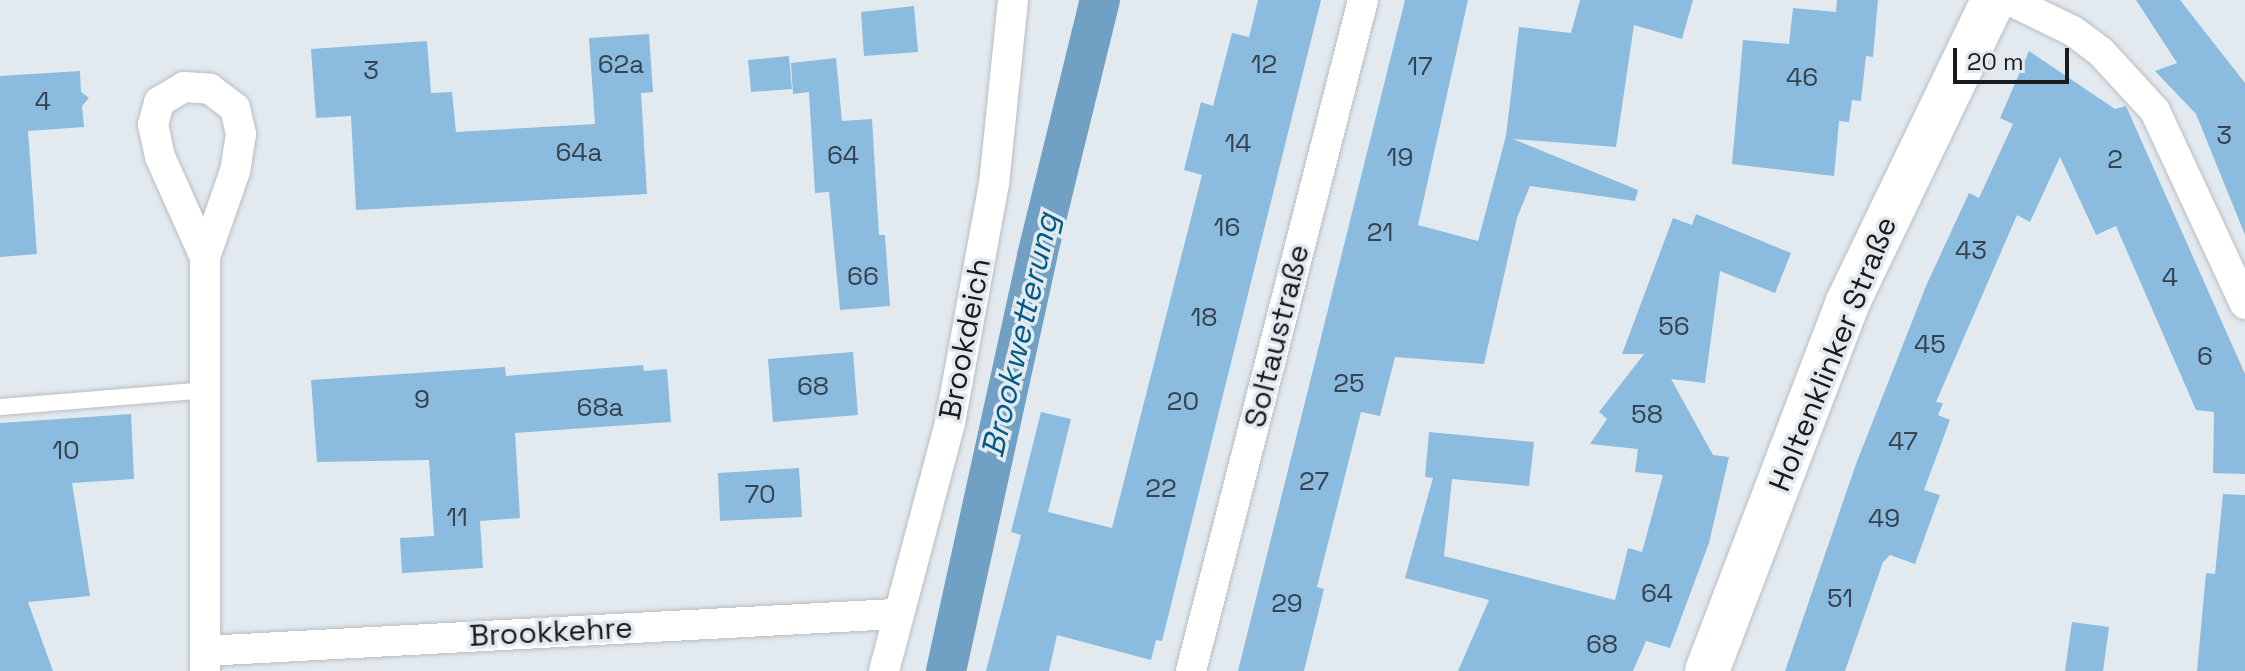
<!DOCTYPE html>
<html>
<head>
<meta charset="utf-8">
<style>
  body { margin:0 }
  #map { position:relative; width:2245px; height:671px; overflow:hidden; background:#e3eaef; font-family:"Space Grotesk",sans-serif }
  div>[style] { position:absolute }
  .canal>* { height:40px; margin:-20px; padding:0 20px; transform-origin:20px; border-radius:20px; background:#70a0c3 }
  .building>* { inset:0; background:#8bbce0 }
  .roads { filter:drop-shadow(0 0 2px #b8bec3) drop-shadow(0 0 2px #b8bec3) }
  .lane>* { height:16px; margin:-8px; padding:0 8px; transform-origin:8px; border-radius:8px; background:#fff }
  .street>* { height:30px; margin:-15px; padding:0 15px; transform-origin:15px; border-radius:15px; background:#fff }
  .secondary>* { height:44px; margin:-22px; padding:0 22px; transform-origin:22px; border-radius:22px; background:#fff }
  span { translate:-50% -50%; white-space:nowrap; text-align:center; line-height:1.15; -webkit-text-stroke:7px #e3eaef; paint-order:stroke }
  .number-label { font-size:26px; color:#36434e }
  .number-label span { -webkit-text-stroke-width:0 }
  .street-label { font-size:30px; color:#191b1d }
  .water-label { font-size:32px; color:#005a87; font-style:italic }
  .scale { position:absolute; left:1953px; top:48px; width:116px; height:36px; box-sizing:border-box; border:4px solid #191b1d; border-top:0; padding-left:10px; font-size:24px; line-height:28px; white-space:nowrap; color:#191b1d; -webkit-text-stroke:6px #e3eaef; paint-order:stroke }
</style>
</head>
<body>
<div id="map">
  <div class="canal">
    <i style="left:946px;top:671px;width:425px;rotate:-77.6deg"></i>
    <i style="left:1037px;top:256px;width:264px;rotate:-76.2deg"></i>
  </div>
  <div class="building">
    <i style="clip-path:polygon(1258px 0,1321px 0,1162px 641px,1156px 640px,1151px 660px,1057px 635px,1049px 671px,986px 671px,1021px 535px,1011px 532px,1041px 412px,1071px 419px,1048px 512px,1112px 528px,1202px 175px,1184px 170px,1201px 102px,1213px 106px,1232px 33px,1249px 37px)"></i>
    <i style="clip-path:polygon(1405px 0,1468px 0,1418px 225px,1478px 241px,1506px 136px,1519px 27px,1571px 33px,1580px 0,1693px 0,1682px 39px,1634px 25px,1616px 147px,1513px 139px,1638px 190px,1635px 201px,1530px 186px,1517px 218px,1484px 364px,1395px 357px,1380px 416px,1361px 412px,1317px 587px,1324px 589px,1304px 671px,1238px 671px)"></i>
    <i style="clip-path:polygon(1837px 0,1878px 0,1873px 57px,1866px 56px,1861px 101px,1852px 100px,1849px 122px,1839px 121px,1834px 176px,1732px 164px,1743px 40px,1789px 44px,1793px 8px,1836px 12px)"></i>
    <i style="clip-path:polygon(2136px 0,2180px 0,2245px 83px,2245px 235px,2196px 114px,2155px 71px,2177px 63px)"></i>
    <i style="clip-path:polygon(914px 6px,918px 52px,864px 56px,861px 12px)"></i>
    <i style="clip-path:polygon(649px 34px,653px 92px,641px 93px,647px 194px,356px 210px,351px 116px,316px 118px,311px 49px,427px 41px,431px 93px,452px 92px,456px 132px,595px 124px,589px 38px)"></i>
    <i style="clip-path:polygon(2029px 51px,2115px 109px,2126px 106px,2245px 374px,2245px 474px,2213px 473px,2214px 412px,2196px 410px,2116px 226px,2096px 235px,2060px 157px,2030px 222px,2017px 215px,1936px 402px,1943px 403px,1938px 415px,1950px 420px,1924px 490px,1940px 495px,1915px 564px,1890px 555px,1883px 562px,1845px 671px,1785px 671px,1856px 464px,1926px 286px,1969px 193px,1979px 198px,2013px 124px,2000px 118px)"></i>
    <i style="clip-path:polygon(789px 56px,792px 89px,751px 92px,748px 60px)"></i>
    <i style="clip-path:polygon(836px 58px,842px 121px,872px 119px,879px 235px,885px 235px,890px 306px,840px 310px,829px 192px,815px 193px,809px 92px,793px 94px,791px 63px)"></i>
    <i style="clip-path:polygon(80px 71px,81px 92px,89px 98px,82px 106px,84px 127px,28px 131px,37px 254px,0 257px,0 76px)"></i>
    <i style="clip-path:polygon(1696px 214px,1791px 253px,1775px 293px,1720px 271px,1705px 383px,1671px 379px,1713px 455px,1729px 457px,1709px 543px,1670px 648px,1646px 641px,1633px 671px,1458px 671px,1489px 600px,1405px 578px,1433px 478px,1425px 477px,1429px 432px,1534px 442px,1529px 486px,1452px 479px,1444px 556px,1615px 600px,1628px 548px,1642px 552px,1663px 475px,1635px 472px,1638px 449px,1590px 444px,1607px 419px,1599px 412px,1644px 354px,1622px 354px,1673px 218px,1692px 225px)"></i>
    <i style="clip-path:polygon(853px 352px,858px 415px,773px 422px,768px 359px)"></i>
    <i style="clip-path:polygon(643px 365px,644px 371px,667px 369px,671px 422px,515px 433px,520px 518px,480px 521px,483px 568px,402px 573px,400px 538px,434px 536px,429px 460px,317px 462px,311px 380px,505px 367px,506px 376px)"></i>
    <i style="clip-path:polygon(131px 414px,134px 479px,72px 483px,90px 596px,28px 602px,53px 671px,0 671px,0 423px)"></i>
    <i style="clip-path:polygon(799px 468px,802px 517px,720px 521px,718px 473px)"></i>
    <i style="clip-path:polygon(2223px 494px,2245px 495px,2245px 671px,2197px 671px,2206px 573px,2215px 574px)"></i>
    <i style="clip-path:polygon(2072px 622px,2109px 627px,2103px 671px,2065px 671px)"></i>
  </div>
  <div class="roads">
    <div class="lane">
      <i style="left:0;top:407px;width:206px;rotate:-4.7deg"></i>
    </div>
    <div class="street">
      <i style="left:2009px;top:0;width:71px;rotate:25.8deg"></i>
      <i style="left:2073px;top:31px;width:35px;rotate:37deg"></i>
      <i style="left:2101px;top:52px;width:80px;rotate:47.5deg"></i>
      <i style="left:2155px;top:111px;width:213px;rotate:65deg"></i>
      <i style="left:205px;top:257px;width:110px;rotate:-114.2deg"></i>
      <i style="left:160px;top:157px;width:33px;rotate:-102deg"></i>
      <i style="left:153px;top:125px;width:24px;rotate:-75deg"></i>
      <i style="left:159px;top:102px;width:29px;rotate:-31deg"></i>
      <i style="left:184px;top:87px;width:26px;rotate:4deg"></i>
      <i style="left:210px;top:89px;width:31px;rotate:37deg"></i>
      <i style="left:235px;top:108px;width:27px;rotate:77deg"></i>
      <i style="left:241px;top:134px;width:37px;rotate:99deg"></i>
      <i style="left:235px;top:171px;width:91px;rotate:109.2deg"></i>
      <i style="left:205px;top:257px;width:414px;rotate:90deg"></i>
      <i style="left:205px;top:651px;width:692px;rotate:-3.07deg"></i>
      <i style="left:884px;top:671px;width:257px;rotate:-75.1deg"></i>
      <i style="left:950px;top:423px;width:243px;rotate:-79.6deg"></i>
      <i style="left:994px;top:184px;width:185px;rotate:-84.1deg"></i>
      <i style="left:1191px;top:671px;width:693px;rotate:-75.62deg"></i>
    </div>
    <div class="secondary">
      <i style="left:1707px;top:671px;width:393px;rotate:-69.1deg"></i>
      <i style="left:1847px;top:304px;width:337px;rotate:-64.3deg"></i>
    </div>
  </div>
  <div class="number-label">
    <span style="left:621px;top:65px">62a</span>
    <span style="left:1264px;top:65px">12</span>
    <span style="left:1420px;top:67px">17</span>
    <span style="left:371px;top:71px">3</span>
    <span style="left:1802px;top:78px">46</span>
    <span style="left:43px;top:102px">4</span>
    <span style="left:2224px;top:136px">3</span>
    <span style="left:1238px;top:144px">14</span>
    <span style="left:579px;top:153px">64a</span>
    <span style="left:843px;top:156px">64</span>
    <span style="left:1400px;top:158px">19</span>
    <span style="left:2115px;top:160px">2</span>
    <span style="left:1227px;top:228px">16</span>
    <span style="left:1380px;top:233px">21</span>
    <span style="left:1971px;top:251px">43</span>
    <span style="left:863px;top:277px">66</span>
    <span style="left:2170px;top:278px">4</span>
    <span style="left:1204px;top:318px">18</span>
    <span style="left:1674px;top:327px">56</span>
    <span style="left:1930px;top:345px">45</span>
    <span style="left:2205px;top:357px">6</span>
    <span style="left:1349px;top:384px">25</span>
    <span style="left:813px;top:387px">68</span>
    <span style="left:422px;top:400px">9</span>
    <span style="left:1183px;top:402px">20</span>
    <span style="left:600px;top:408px">68a</span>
    <span style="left:1647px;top:415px">58</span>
    <span style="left:1903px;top:442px">47</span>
    <span style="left:66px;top:451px">10</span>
    <span style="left:1314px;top:482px">27</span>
    <span style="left:1161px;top:489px">22</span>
    <span style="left:760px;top:495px">70</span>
    <span style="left:457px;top:518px">11</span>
    <span style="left:1884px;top:519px">49</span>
    <span style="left:1657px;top:594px">64</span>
    <span style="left:1840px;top:599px">51</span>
    <span style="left:1287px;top:604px">29</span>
    <span style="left:1602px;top:645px">68</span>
  </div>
  <div class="street-label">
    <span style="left:1277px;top:336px;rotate:-76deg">Soltaustraße</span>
    <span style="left:965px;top:339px;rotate:-79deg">Brookdeich</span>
    <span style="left:1833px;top:354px;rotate:-68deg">Holtenklinker Straße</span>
    <span style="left:551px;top:632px;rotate:-3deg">Brookkehre</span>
  </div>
  <div class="water-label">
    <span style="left:1020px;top:335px;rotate:-77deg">Brookwetterung</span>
  </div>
  <div class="scale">20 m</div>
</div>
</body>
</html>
